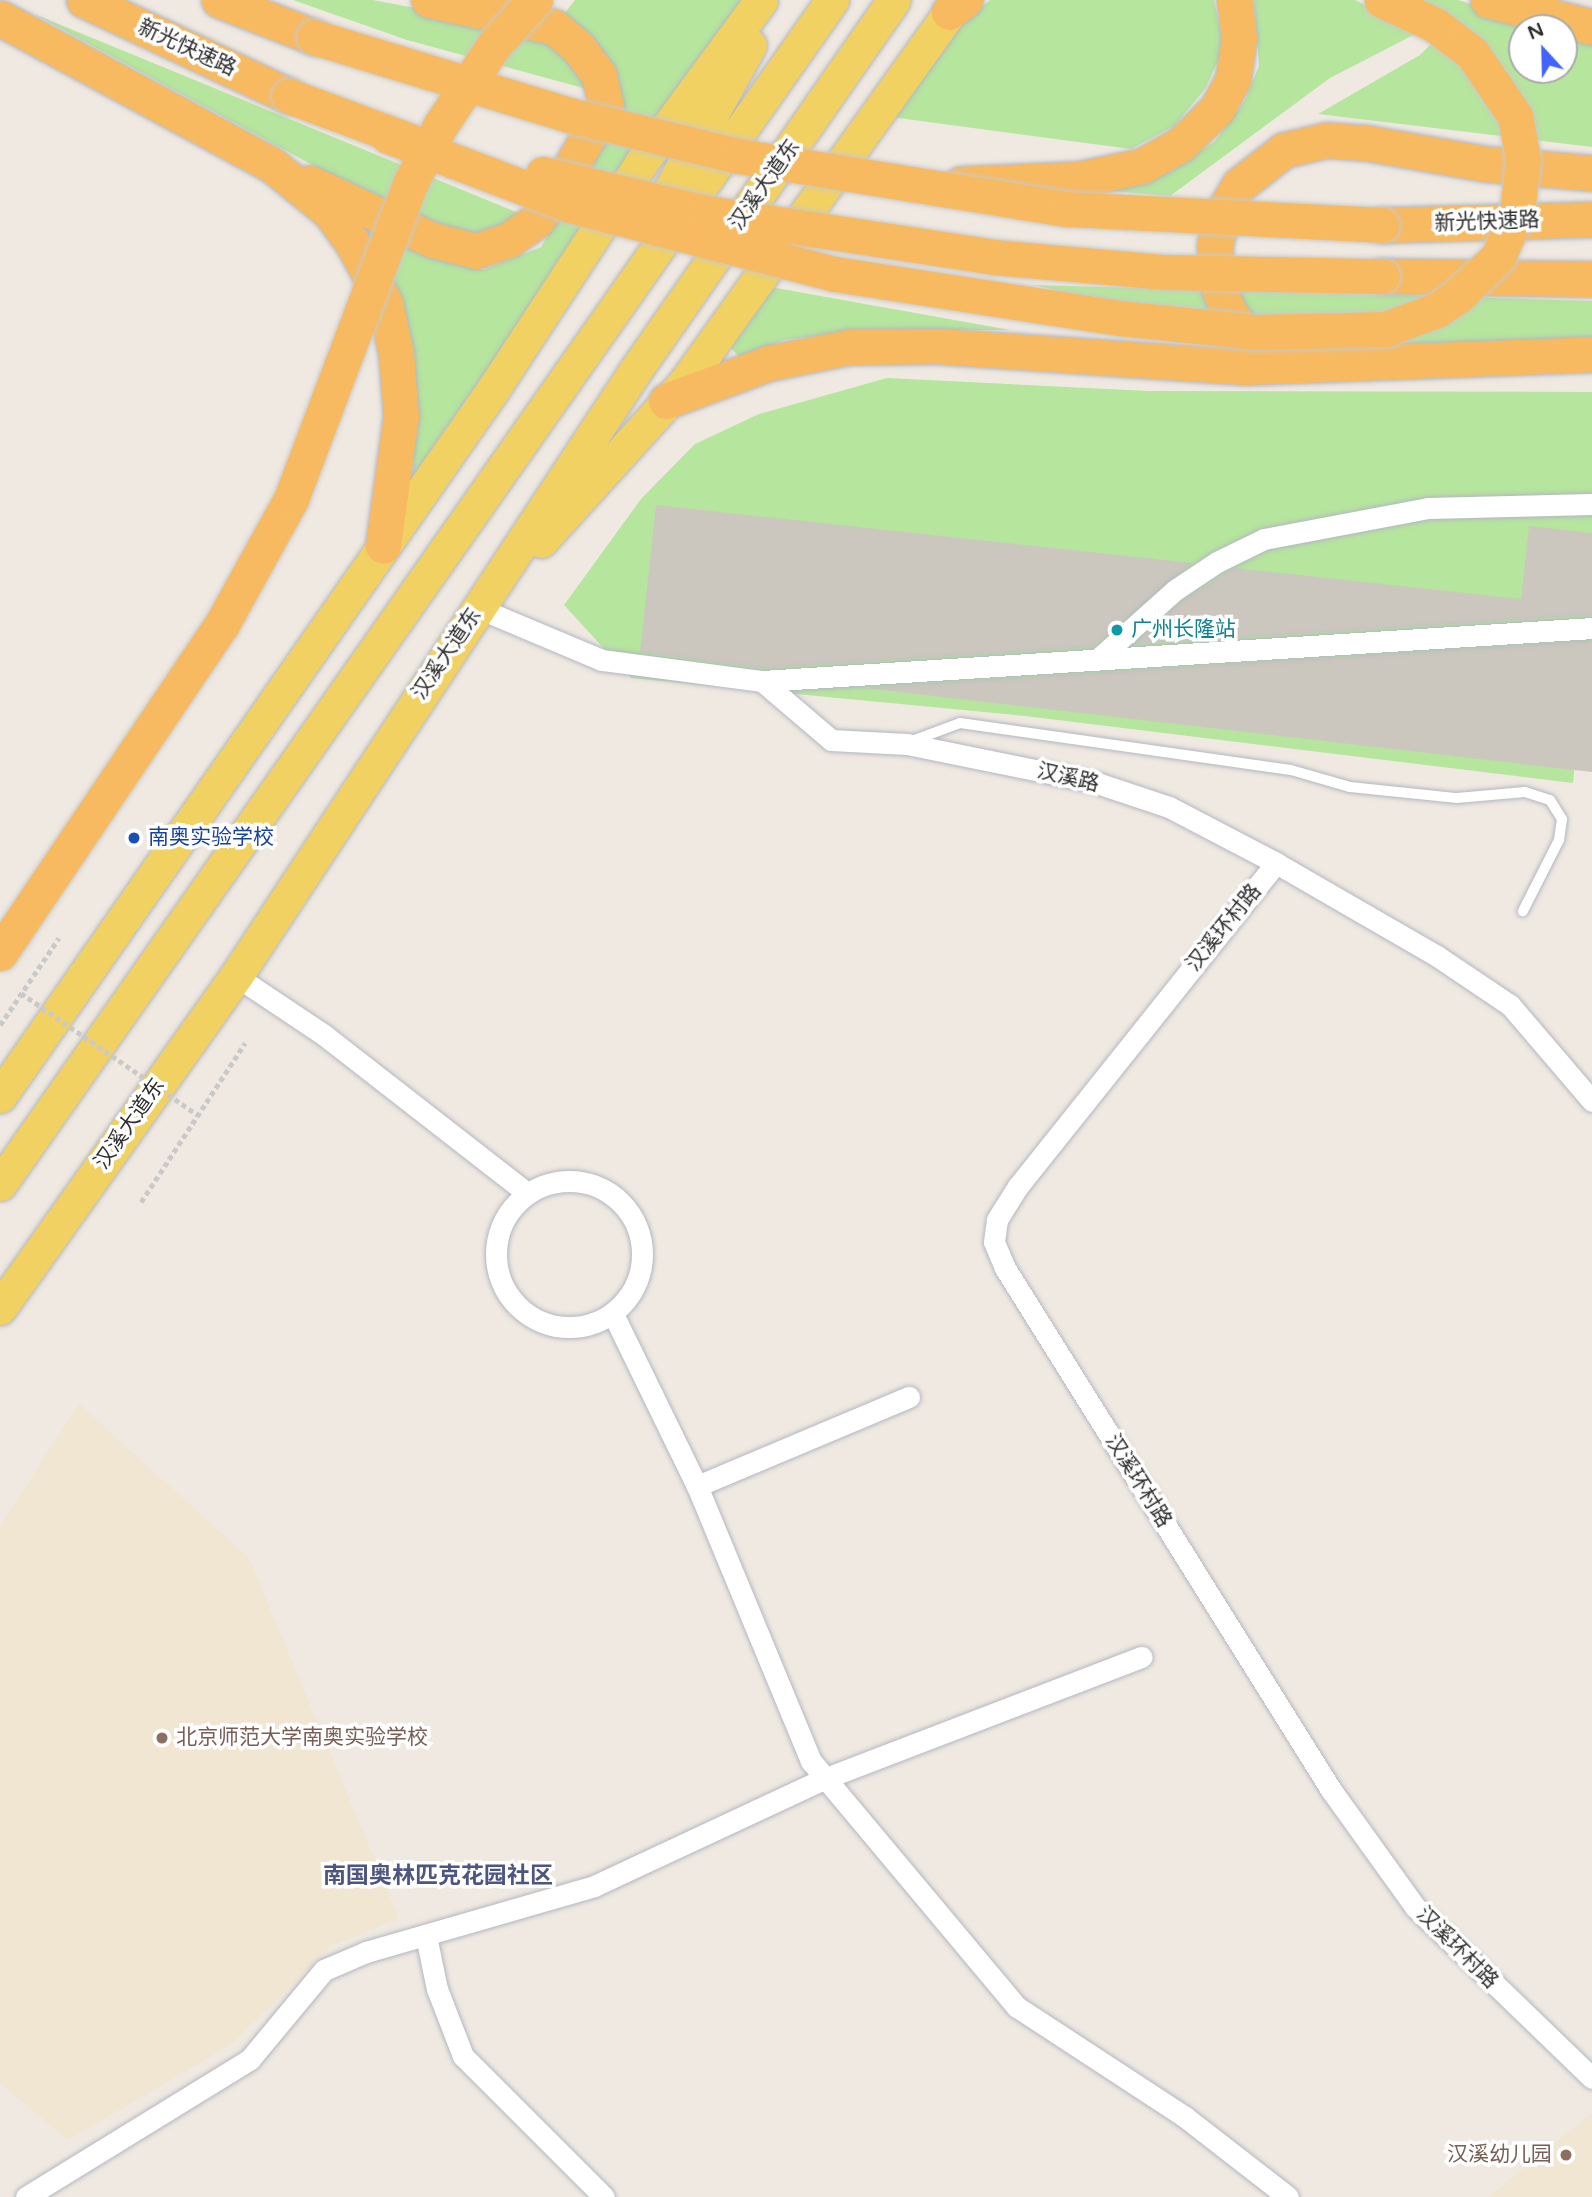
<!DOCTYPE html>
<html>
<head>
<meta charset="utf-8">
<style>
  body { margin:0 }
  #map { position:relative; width:1592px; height:2197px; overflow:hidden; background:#efe9e1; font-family:"Varela Round","Noto Sans SC",sans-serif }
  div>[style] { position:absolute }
  .education>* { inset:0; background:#f0e6d1 }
  .green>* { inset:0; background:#b6e59e }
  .building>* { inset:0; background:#cbc7bf }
  .path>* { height:4.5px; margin-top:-2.25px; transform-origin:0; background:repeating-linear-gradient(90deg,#c9c9c9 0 5px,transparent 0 8.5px) }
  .roads { filter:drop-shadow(0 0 2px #b4b7c1) drop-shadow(0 0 2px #b4b7c1) }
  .service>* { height:10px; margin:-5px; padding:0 5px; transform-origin:5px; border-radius:5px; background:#fff }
  .minor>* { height:21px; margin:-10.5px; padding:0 10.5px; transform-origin:10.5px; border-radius:10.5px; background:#fff }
  .minor>.ring { margin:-10.5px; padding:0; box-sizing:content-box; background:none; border:21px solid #fff; border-radius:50% }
  .primary>* { height:33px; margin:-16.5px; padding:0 16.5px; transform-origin:16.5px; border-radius:16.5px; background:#f2d163 }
  .trunk>* { height:35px; margin:-17.5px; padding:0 17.5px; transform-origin:17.5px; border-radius:17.5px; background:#f8ba60 }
  .path-bridge>* { height:4.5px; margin-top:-2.25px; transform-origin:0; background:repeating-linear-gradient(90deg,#c9c9c9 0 5px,transparent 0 8.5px) }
  .bridges { filter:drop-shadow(0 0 2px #c9c9c9) drop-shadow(0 0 2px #c9c9c9) }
  .trunk-bridge>* { height:35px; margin:-17.5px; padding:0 17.5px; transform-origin:17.5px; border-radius:17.5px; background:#f8ba60 }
  .dots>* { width:19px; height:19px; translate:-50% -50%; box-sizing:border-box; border:4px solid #fff; border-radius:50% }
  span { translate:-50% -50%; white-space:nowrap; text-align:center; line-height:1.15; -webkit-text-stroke:7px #fff; paint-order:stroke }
  .street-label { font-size:21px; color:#2e2e2e }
  .culture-label { font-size:21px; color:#0d838f }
  .left { translate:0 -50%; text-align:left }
  .transit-label { font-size:21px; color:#164399 }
  .education-label { font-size:21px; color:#785e54 }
  .right { translate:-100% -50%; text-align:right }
  .neighbourhood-label { font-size:23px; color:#4d5680; font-weight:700 }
  .north { position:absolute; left:1508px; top:14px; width:70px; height:70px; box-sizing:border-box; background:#fff; border:2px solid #ababab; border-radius:50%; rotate:338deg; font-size:19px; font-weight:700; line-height:28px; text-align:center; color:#2e2e2e }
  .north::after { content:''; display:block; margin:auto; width:24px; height:32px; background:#4264fb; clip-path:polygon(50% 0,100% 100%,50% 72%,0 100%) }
</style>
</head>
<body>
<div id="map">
  <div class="education">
    <i style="clip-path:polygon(79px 1404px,249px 1558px,399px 1918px,331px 1946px,233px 2043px,68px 2140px,0 2083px,0 1526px)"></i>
    <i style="clip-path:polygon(1592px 2113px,1592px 2197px,1488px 2197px)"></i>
  </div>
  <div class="green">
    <i style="clip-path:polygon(293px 0,373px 0,535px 31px,570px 56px,587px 89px,407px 40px)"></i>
    <i style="clip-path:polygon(575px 0,744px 0,413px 476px,416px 396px,362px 225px,450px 262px,483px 270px,541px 247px,622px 110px,561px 18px)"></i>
    <i style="clip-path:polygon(990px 0,1214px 0,1224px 48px,1205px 89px,1174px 126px,1131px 149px,891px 117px,952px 32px)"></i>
    <i style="clip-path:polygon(1254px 0,1355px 0,1419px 32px,1330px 78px,1170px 196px,1111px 191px,1172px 171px,1215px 141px,1245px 100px,1259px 66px)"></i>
    <i style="clip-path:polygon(1411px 0,1458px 0,1549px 28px,1522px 28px,1522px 70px,1564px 70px,1564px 33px,1592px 43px,1592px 147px,1318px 114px,1420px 55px,1456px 19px)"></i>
    <i style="clip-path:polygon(34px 14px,528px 217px,488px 236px,434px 231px)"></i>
    <i style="clip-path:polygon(1035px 285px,1592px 301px,1592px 339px,1386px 348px,1112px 305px)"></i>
    <i style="clip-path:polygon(765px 286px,1010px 330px,860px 330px,784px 340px,740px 358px,729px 346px)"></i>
    <i style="clip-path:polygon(887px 378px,1148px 391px,1592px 392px,1592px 689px,1582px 689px,1573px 783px,1025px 716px,631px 678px,564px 605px,641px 499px,695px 444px,759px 414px)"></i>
  </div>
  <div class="building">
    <i style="clip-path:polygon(656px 505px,1192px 563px,1092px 647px,762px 668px,640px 652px)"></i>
    <i style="clip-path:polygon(1529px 526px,1592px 533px,1592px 615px,1134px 644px,1183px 600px,1235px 568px,1521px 599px)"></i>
    <i style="clip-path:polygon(1592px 641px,1592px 772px,864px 688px)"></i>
  </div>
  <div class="path">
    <i style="left:0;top:1025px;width:105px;rotate:-55.9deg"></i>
    <i style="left:141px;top:1202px;width:190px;rotate:-56.8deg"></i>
  </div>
  <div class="roads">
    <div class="service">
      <i style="left:912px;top:741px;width:51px;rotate:-20.6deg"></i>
      <i style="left:960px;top:723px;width:334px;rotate:8.1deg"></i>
      <i style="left:1291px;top:770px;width:61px;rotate:16.1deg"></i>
      <i style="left:1350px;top:787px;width:108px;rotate:5.9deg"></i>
      <i style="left:1457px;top:798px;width:68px;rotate:-5deg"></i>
      <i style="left:1525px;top:792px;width:26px;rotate:18deg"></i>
      <i style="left:1550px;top:800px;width:22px;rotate:58deg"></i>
      <i style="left:1562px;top:819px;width:21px;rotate:98deg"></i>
      <i style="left:1559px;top:840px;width:80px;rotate:116.9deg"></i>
    </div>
    <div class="minor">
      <i style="left:478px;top:608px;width:134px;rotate:22.8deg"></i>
      <i style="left:602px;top:660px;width:161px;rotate:7.5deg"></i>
      <i style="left:762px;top:681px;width:91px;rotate:40.5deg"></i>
      <i style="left:831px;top:740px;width:76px;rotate:3deg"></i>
      <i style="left:907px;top:744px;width:191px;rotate:11.5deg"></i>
      <i style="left:1094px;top:782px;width:79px;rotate:18.4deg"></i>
      <i style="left:1169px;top:807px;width:121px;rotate:27.6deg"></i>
      <i style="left:1276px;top:863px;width:186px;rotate:30deg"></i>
      <i style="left:1437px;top:956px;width:88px;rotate:33.9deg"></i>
      <i style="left:1510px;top:1005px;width:126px;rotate:49.5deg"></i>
      <i style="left:1098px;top:659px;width:103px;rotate:-41.9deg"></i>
      <i style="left:1175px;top:590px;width:50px;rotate:-33.7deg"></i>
      <i style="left:1217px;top:562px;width:52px;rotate:-26.1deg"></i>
      <i style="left:1264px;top:539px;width:167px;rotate:-10.7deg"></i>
      <i style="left:1428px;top:508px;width:164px;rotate:-1.4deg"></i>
      <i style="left:762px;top:681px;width:832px;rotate:-3.65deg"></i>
      <i style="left:1276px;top:863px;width:413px;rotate:128.6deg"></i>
      <i style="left:1018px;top:1186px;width:40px;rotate:122deg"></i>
      <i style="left:997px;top:1220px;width:22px;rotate:98deg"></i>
      <i style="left:994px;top:1242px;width:28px;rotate:67deg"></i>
      <i style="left:1005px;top:1268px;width:615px;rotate:58.01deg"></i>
      <i style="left:1331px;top:1790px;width:144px;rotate:54.3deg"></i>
      <i style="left:1415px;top:1907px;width:246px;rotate:44deg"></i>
      <i style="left:236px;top:976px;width:106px;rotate:33.8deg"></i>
      <i style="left:324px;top:1035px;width:257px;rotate:37.9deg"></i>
      <i class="ring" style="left:496px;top:1181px;width:125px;height:125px"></i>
      <i style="left:614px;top:1316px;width:189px;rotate:64deg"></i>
      <i style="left:697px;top:1486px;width:298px;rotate:67.5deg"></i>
      <i style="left:811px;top:1761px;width:321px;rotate:50.1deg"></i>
      <i style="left:1017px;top:2007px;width:201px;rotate:33.2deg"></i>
      <i style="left:1185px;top:2117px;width:130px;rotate:37.8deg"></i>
      <i style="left:697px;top:1486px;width:230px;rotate:-22.8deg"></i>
      <i style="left:426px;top:1936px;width:54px;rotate:78.3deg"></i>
      <i style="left:437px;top:1989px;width:72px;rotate:68.8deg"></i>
      <i style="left:463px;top:2056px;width:199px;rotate:45deg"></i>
      <i style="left:26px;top:2197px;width:263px;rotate:-31.6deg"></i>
      <i style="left:250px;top:2059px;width:116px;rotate:-50.3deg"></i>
      <i style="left:324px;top:1970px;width:46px;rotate:-23.2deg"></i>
      <i style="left:366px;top:1952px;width:237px;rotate:-16.1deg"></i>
      <i style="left:594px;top:1886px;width:256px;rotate:-25deg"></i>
      <i style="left:826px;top:1778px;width:338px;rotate:-21deg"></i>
    </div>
    <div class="primary">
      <i style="left:656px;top:215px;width:194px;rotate:-61.1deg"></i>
      <i style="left:541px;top:541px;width:215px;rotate:-47.8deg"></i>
      <i style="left:685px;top:382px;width:470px;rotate:-54.4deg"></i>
      <i style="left:0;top:1096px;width:863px;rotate:-55.09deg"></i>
      <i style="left:494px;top:388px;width:269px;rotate:-56.8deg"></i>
      <i style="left:641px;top:163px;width:202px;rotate:-53.6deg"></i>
      <i style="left:0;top:1184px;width:1447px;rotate:-54.9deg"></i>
      <i style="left:0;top:1308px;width:407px;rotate:-54.6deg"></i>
      <i style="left:236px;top:976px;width:725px;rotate:-56.59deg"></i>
      <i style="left:635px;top:371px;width:452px;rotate:-55.1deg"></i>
    </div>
    <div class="trunk">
      <i style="left:84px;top:0;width:226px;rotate:25.1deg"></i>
      <i style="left:219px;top:0;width:102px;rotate:21.3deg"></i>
      <i style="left:1488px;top:0;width:107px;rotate:14.6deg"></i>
      <i style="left:949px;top:12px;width:20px;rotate:-37deg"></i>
      <i style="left:0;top:18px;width:309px;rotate:28.4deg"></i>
      <i style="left:272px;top:165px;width:75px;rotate:39deg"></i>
      <i style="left:330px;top:212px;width:37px;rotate:54deg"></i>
      <i style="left:352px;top:242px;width:69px;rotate:61.6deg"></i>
      <i style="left:385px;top:303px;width:51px;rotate:77.6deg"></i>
      <i style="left:396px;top:353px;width:63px;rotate:85.5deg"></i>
      <i style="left:401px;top:416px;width:131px;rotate:97.9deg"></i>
      <i style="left:310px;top:183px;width:136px;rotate:24.9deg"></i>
      <i style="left:433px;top:240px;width:44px;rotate:14.3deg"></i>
      <i style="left:476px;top:251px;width:36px;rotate:-19deg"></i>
      <i style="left:510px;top:239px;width:32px;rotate:-35deg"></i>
      <i style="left:536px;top:221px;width:27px;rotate:-54deg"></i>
      <i style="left:552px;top:199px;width:108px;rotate:-59.9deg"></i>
      <i style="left:606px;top:106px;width:32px;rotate:-103deg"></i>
      <i style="left:599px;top:75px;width:34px;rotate:-127deg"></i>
      <i style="left:579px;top:48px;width:33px;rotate:-140deg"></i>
      <i style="left:554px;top:27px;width:128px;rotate:-167.8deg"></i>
      <i style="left:961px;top:184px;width:119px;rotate:-2.4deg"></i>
      <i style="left:1080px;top:179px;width:63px;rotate:-11.8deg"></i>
      <i style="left:1142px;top:166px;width:45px;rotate:-29.4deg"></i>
      <i style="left:1181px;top:144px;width:50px;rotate:-44.2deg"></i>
      <i style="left:1217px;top:109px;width:34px;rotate:-62deg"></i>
      <i style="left:1233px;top:79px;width:41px;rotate:-81.7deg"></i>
      <i style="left:1239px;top:38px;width:38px;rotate:-97deg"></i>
      <i style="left:1382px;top:225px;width:210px;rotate:-1.6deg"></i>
      <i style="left:1382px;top:276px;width:210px;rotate:0.8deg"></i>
      <i style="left:1263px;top:339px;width:23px;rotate:-155deg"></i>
      <i style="left:1242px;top:329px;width:21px;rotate:-127deg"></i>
      <i style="left:1229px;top:312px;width:34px;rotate:-113deg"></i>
      <i style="left:1216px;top:281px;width:38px;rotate:-92deg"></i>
      <i style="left:1215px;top:243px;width:38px;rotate:-73deg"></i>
      <i style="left:1226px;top:207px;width:26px;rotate:-59deg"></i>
      <i style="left:1239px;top:185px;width:57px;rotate:-37.9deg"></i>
      <i style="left:1284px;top:150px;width:44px;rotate:-13.1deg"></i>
      <i style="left:1327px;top:140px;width:40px;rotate:4.3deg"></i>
      <i style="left:1367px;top:143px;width:121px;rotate:10deg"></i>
      <i style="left:1486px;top:164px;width:106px;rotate:4.9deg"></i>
      <i style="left:666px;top:401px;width:110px;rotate:-20.3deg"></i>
      <i style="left:769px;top:363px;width:82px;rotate:-11.3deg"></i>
      <i style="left:849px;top:347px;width:88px;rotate:-0.7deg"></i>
      <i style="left:937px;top:346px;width:309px;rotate:3.9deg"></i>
      <i style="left:1245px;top:367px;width:347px;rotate:-2.1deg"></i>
    </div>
  </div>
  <div class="path-bridge">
    <i style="left:21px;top:993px;width:215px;rotate:34.6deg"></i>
  </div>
  <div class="bridges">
    <div class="trunk-bridge">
      <i style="left:314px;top:37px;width:267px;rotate:17deg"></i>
      <i style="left:569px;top:115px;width:175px;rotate:13.6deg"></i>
      <i style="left:739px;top:156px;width:332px;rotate:9.2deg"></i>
      <i style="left:1067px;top:209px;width:315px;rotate:2.9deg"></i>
      <i style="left:289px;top:96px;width:129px;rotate:20.4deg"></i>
      <i style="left:388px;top:136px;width:195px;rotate:20.8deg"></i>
      <i style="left:570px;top:205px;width:274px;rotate:14.6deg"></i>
      <i style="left:835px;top:274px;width:287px;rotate:8.8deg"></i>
      <i style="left:1119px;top:318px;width:137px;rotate:5.9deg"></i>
      <i style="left:1255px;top:332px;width:131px;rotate:-1.3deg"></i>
      <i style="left:1386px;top:329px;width:54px;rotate:-20.4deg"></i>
      <i style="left:1437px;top:310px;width:25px;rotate:-34deg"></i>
      <i style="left:1458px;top:296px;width:56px;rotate:-44.3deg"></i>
      <i style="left:1498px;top:257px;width:48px;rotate:-66.6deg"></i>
      <i style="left:1517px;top:213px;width:54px;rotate:-83.7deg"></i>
      <i style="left:1523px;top:159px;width:44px;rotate:-100.5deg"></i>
      <i style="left:1515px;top:116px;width:76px;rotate:-124.3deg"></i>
      <i style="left:1472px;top:53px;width:46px;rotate:-142.9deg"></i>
      <i style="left:1435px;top:25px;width:59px;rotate:-154.7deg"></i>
      <i style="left:543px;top:174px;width:169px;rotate:13.4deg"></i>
      <i style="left:707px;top:213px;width:289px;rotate:8.7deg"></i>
      <i style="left:993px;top:257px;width:173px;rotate:5deg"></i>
      <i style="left:1165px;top:272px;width:217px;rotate:1.1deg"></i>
      <i style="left:0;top:953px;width:397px;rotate:-56deg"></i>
      <i style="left:222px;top:624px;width:143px;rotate:-61.1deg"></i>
      <i style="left:291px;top:499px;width:339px;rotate:-69.3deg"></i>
      <i style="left:411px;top:182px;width:63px;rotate:-62.6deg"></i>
      <i style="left:440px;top:126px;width:97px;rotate:-56.3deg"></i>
      <i style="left:494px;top:45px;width:61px;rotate:-47.7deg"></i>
    </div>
  </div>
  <div class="dots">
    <i style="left:1117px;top:630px;background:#0f9aa8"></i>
    <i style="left:134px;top:838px;background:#1a4fb4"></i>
    <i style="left:162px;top:1738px;background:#8d6e63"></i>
    <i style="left:1566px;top:2155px;background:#8d6e63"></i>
  </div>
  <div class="street-label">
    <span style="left:187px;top:48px;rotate:25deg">新光快速路</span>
    <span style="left:765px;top:185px;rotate:-55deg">汉溪大道东</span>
    <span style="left:1487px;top:222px;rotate:-2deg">新光快速路</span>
    <span style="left:447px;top:654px;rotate:-56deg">汉溪大道东</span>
    <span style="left:1068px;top:778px;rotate:13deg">汉溪路</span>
    <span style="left:1224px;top:928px;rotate:-51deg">汉溪环村路</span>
    <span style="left:130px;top:1124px;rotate:-55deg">汉溪大道东</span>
    <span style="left:1138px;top:1481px;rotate:58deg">汉溪环村路</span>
    <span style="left:1457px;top:1948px;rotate:45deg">汉溪环村路</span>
  </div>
  <div class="culture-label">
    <span class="left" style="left:1131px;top:630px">广州长隆站</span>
  </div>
  <div class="transit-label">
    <span class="left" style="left:148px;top:838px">南奥实验学校</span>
  </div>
  <div class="education-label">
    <span class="left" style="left:176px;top:1738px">北京师范大学南奥实验学校</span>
    <span class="right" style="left:1552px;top:2155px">汉溪幼儿园</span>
  </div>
  <div class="neighbourhood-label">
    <span style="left:438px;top:1876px">南国奥林匹克花园社区</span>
  </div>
  <div class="north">N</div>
</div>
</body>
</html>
